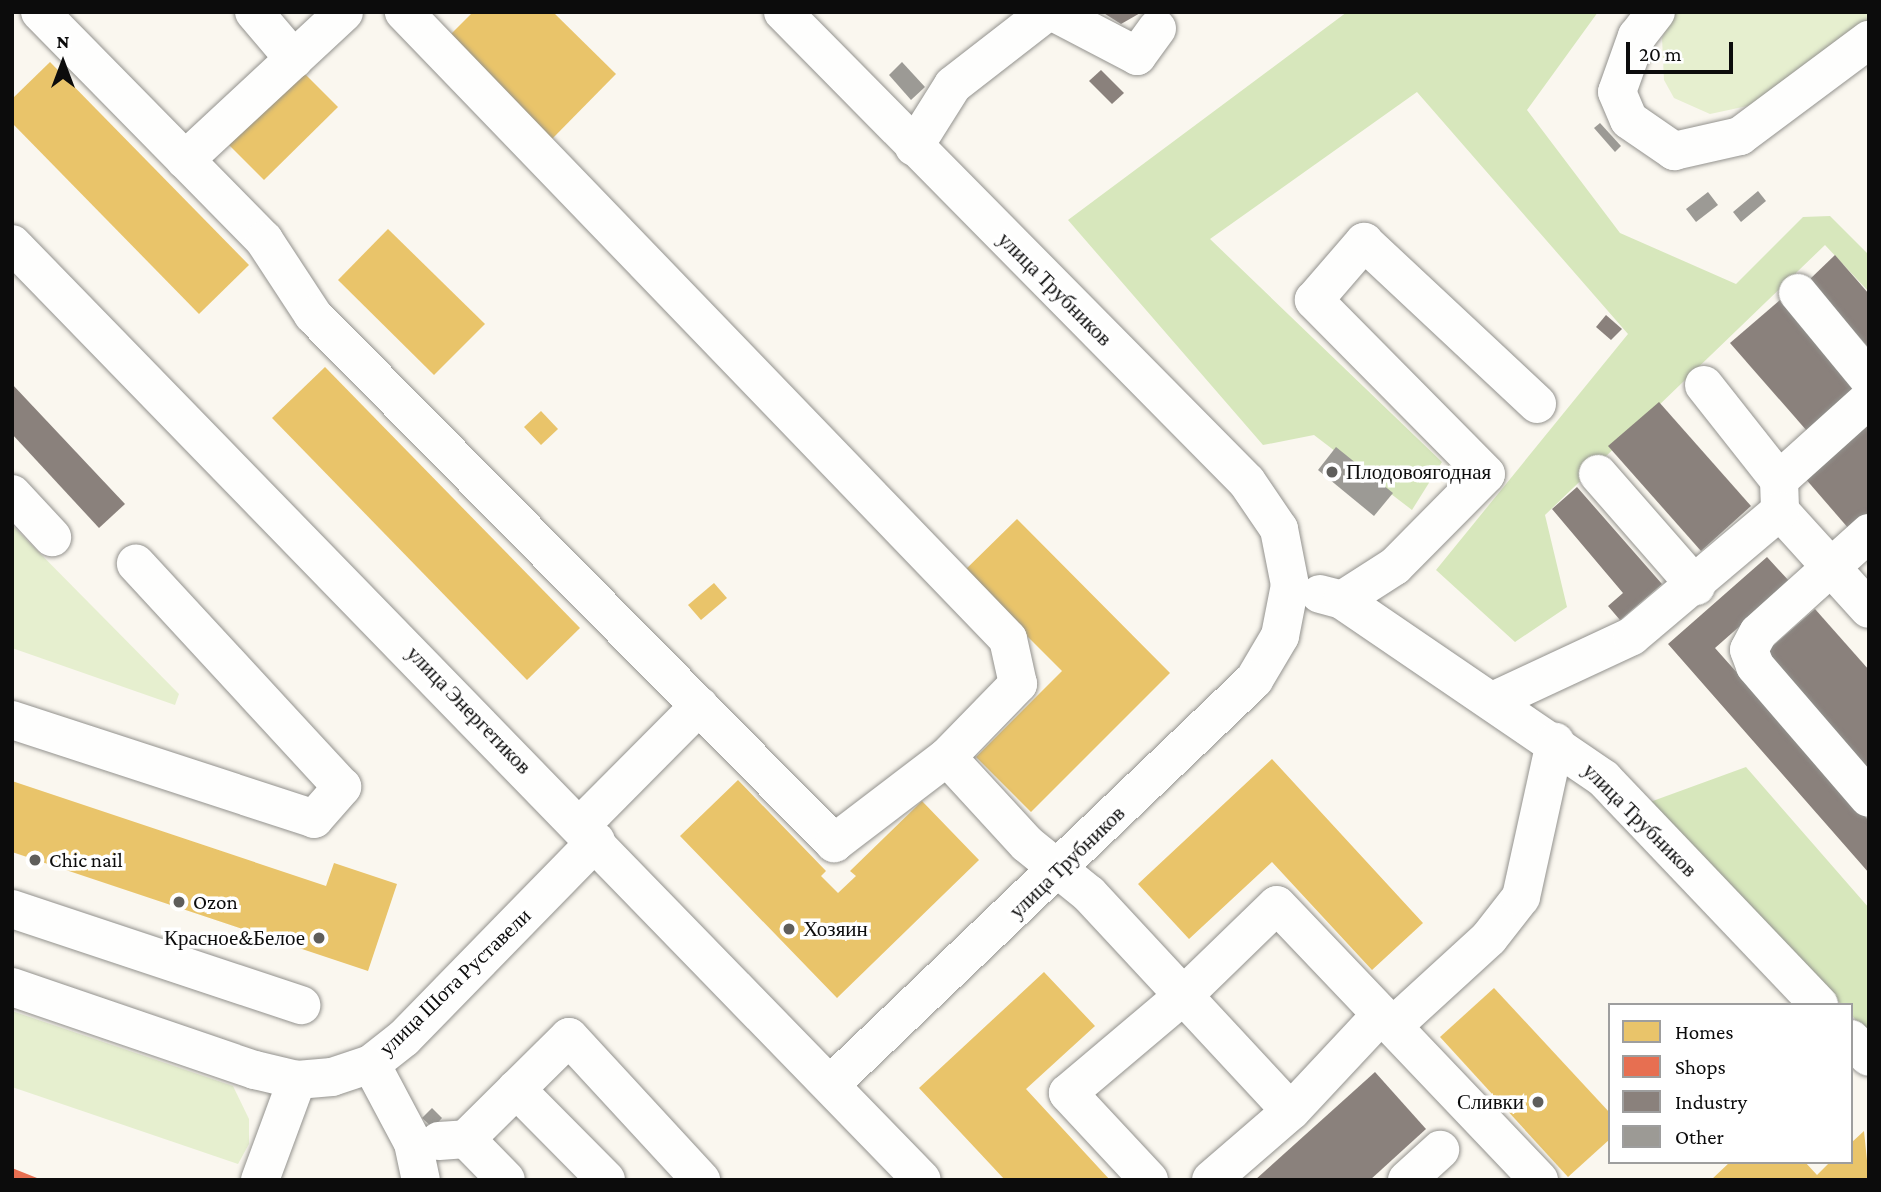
<!DOCTYPE html>
<html>
<head>
<meta charset="utf-8">
<style>
  body { margin:0 }
  #map { position:relative; width:1881px; height:1192px; overflow:hidden; background:#faf7ef; font-family:"Crimson Pro",serif }
  div>[style] { position:absolute }
  .green>* { inset:0; background:#e6efcf }
  .forest>* { inset:0; background:#d7e7bc }
  .homes>* { inset:0; background:#e9c46a }
  .shops>* { inset:0; background:#e76f51 }
  .industry>* { inset:0; background:#8a817c }
  .building>* { inset:0; background:#9c9a95 }
  .roads { filter:drop-shadow(0 0 2px #93928e) drop-shadow(0 0 2px #93928e) }
  .minor>* { height:38px; margin:-19px; padding:0 19px; transform-origin:19px; border-radius:19px; background:#fefefd }
  .dots>* { width:19px; height:19px; translate:-50% -50%; box-sizing:border-box; border:4px solid #fff; border-radius:50% }
  span { translate:-50% -50%; white-space:nowrap; text-align:center; line-height:1.15; -webkit-text-stroke:7px #fff; paint-order:stroke }
  .street-label { font-size:21px; color:#0c0c0c }
  .poi-label { font-size:21px; color:#0c0c0c }
  .left { translate:0 -50%; text-align:left }
  .right { translate:-100% -50%; text-align:right }
  .frame { position:absolute; inset:0; border:14px solid #0c0c0c; pointer-events:none }
  .legend { position:absolute; left:1608px; top:1003px; width:245px; height:161px; box-sizing:border-box; background:#fff; border:2px solid #9e9e9e; margin:0; padding:9px 12px; list-style:none; font-size:21px; color:#0c0c0c }
  .legend li { display:flex; align-items:center; gap:14px; height:35px }
  .legend b { width:35px; border:2px solid #9e9e9e }
  .north { position:absolute; left:28px; top:28px; width:70px; height:70px; -webkit-text-stroke:5px #fff; paint-order:stroke; rotate:0deg; font-size:19px; font-weight:700; line-height:28px; text-align:center; color:#0c0c0c }
  .north::after { content:''; display:block; margin:auto; width:24px; height:32px; background:#0c0c0c; clip-path:polygon(50% 0,100% 100%,50% 72%,0 100%) }
  .scale { position:absolute; left:1626px; top:42px; width:107px; height:32px; box-sizing:border-box; border:4px solid #0c0c0c; border-top:0; padding-left:9px; font-size:21px; line-height:24px; white-space:nowrap; color:#0c0c0c; -webkit-text-stroke:5px #fff; paint-order:stroke }
</style>
</head>
<body>
<div id="map">
  <div class="green">
    <i style="clip-path:polygon(1674px 12px,1869px 12px,1869px 18px,1752px 105px,1710px 114px,1674px 98px,1664px 80px,1662px 38px)"></i>
    <i style="clip-path:polygon(12px 525px,179px 694px,175px 705px,12px 648px)"></i>
    <i style="clip-path:polygon(12px 1011px,233px 1086px,249px 1119px,249px 1144px,238px 1164px,12px 1087px)"></i>
  </div>
  <div class="forest">
    <i style="clip-path:polygon(1347px 12px,1598px 12px,1527px 110px,1620px 233px,1736px 284px,1803px 217px,1830px 216px,1869px 255px,1869px 292px,1825px 245px,1545px 515px,1567px 607px,1515px 642px,1436px 570px,1628px 334px,1417px 92px,1210px 239px,1442px 462px,1412px 510px,1314px 435px,1263px 445px,1068px 220px)"></i>
    <i style="clip-path:polygon(1746px 767px,1869px 908px,1869px 1033px,1851px 1015px,1851px 1005px,1842px 1005px,1650px 802px)"></i>
  </div>
  <div class="homes">
    <i style="clip-path:polygon(473px 12px,553px 12px,616px 74px,551px 140px,447px 38px)"></i>
    <i style="clip-path:polygon(50px 62px,249px 265px,199px 314px,12px 123px,12px 99px)"></i>
    <i style="clip-path:polygon(301px 70px,338px 107px,264px 180px,227px 143px)"></i>
    <i style="clip-path:polygon(388px 229px,485px 324px,434px 375px,338px 280px)"></i>
    <i style="clip-path:polygon(325px 367px,580px 628px,527px 680px,272px 418px)"></i>
    <i style="clip-path:polygon(541px 411px,558px 429px,541px 445px,524px 427px)"></i>
    <i style="clip-path:polygon(1017px 519px,1170px 673px,1031px 812px,976px 757px,1062px 671px,963px 572px)"></i>
    <i style="clip-path:polygon(714px 583px,727px 598px,701px 620px,688px 605px)"></i>
    <i style="clip-path:polygon(1272px 759px,1423px 923px,1372px 970px,1272px 862px,1189px 939px,1138px 884px)"></i>
    <i style="clip-path:polygon(738px 780px,826px 871px,821px 876px,838px 893px,856px 876px,850px 871px,922px 801px,979px 860px,837px 998px,680px 836px)"></i>
    <i style="clip-path:polygon(12px 781px,326px 886px,334px 863px,397px 884px,368px 971px,12px 852px)"></i>
    <i style="clip-path:polygon(1044px 972px,1095px 1026px,1026px 1089px,1110px 1180px,1005px 1180px,919px 1088px)"></i>
    <i style="clip-path:polygon(1494px 988px,1610px 1113px,1610px 1139px,1568px 1177px,1440px 1037px)"></i>
    <i style="clip-path:polygon(1864px 1131px,1869px 1180px,1711px 1180px,1730px 1162px,1805px 1162px,1817px 1175px,1830px 1162px,1851px 1162px,1851px 1143px)"></i>
  </div>
  <div class="shops">
    <i style="clip-path:polygon(12px 1168px,37px 1178px,36px 1180px,12px 1180px)"></i>
  </div>
  <div class="industry">
    <i style="clip-path:polygon(1102px 12px,1142px 12px,1121px 24px)"></i>
    <i style="clip-path:polygon(1101px 70px,1124px 93px,1112px 104px,1089px 81px)"></i>
    <i style="clip-path:polygon(1835px 255px,1869px 294px,1869px 348px,1809px 280px)"></i>
    <i style="clip-path:polygon(1780px 300px,1857px 388px,1807px 431px,1730px 343px)"></i>
    <i style="clip-path:polygon(1606px 315px,1622px 329px,1611px 340px,1596px 327px)"></i>
    <i style="clip-path:polygon(12px 384px,125px 504px,99px 528px,12px 434px)"></i>
    <i style="clip-path:polygon(1659px 402px,1751px 506px,1701px 551px,1608px 446px)"></i>
    <i style="clip-path:polygon(1869px 421px,1869px 512px,1849px 529px,1804px 477px)"></i>
    <i style="clip-path:polygon(1577px 487px,1662px 584px,1620px 620px,1608px 606px,1623px 593px,1552px 509px)"></i>
    <i style="clip-path:polygon(1767px 557px,1790px 582px,1715px 648px,1869px 821px,1869px 873px,1668px 644px)"></i>
    <i style="clip-path:polygon(1815px 609px,1869px 670px,1869px 770px,1765px 653px)"></i>
    <i style="clip-path:polygon(1375px 1072px,1426px 1129px,1370px 1180px,1255px 1180px)"></i>
  </div>
  <div class="building">
    <i style="clip-path:polygon(902px 62px,925px 87px,911px 100px,889px 75px)"></i>
    <i style="clip-path:polygon(1600px 123px,1621px 146px,1615px 152px,1594px 128px)"></i>
    <i style="clip-path:polygon(1758px 191px,1766px 201px,1741px 222px,1733px 212px)"></i>
    <i style="clip-path:polygon(1708px 192px,1718px 205px,1696px 222px,1686px 209px)"></i>
    <i style="clip-path:polygon(1336px 447px,1393px 493px,1374px 516px,1318px 470px)"></i>
    <i style="clip-path:polygon(432px 1108px,442px 1118px,433px 1128px,422px 1118px)"></i>
  </div>
  <div class="roads">
    <div class="minor">
      <i style="left:40px;top:12px;width:320px;rotate:45.5deg"></i>
      <i style="left:264px;top:240px;width:90px;rotate:56.8deg"></i>
      <i style="left:313px;top:315px;width:742px;rotate:45.38deg"></i>
      <i style="left:834px;top:843px;width:142px;rotate:-37.3deg"></i>
      <i style="left:947px;top:757px;width:102px;rotate:-45.8deg"></i>
      <i style="left:1018px;top:684px;width:46px;rotate:-102.5deg"></i>
      <i style="left:1008px;top:639px;width:871px;rotate:-133.93deg"></i>
      <i style="left:254px;top:12px;width:62px;rotate:49.6deg"></i>
      <i style="left:783px;top:12px;width:660px;rotate:45.37deg"></i>
      <i style="left:1247px;top:482px;width:57px;rotate:55.8deg"></i>
      <i style="left:1279px;top:529px;width:57px;rotate:78.9deg"></i>
      <i style="left:1290px;top:585px;width:52px;rotate:101.1deg"></i>
      <i style="left:1280px;top:636px;width:51px;rotate:120.6deg"></i>
      <i style="left:1254px;top:680px;width:584px;rotate:136.32deg"></i>
      <i style="left:1053px;top:12px;width:95px;rotate:27.6deg"></i>
      <i style="left:1137px;top:56px;width:34px;rotate:-54deg"></i>
      <i style="left:1656px;top:12px;width:31px;rotate:128deg"></i>
      <i style="left:1637px;top:36px;width:59px;rotate:109.7deg"></i>
      <i style="left:1617px;top:92px;width:30px;rotate:67deg"></i>
      <i style="left:1629px;top:120px;width:55px;rotate:34.6deg"></i>
      <i style="left:1674px;top:151px;width:68px;rotate:-12.8deg"></i>
      <i style="left:1740px;top:136px;width:161px;rotate:-36.7deg"></i>
      <i style="left:914px;top:147px;width:73px;rotate:-57.8deg"></i>
      <i style="left:953px;top:85px;width:119px;rotate:-37.8deg"></i>
      <i style="left:185px;top:160px;width:217px;rotate:-42.9deg"></i>
      <i style="left:12px;top:244px;width:1305px;rotate:45.81deg"></i>
      <i style="left:1798px;top:293px;width:112px;rotate:50.5deg"></i>
      <i style="left:1704px;top:385px;width:121px;rotate:51.7deg"></i>
      <i style="left:1779px;top:480px;width:31px;rotate:88deg"></i>
      <i style="left:1780px;top:511px;width:132px;rotate:47.8deg"></i>
      <i style="left:1598px;top:474px;width:149px;rotate:48.8deg"></i>
      <i style="left:1779px;top:480px;width:121px;rotate:-42deg"></i>
      <i style="left:12px;top:494px;width:59px;rotate:47.1deg"></i>
      <i style="left:1869px;top:533px;width:149px;rotate:138deg"></i>
      <i style="left:1758px;top:633px;width:19px;rotate:118deg"></i>
      <i style="left:1749px;top:650px;width:17px;rotate:69deg"></i>
      <i style="left:1755px;top:666px;width:174px;rotate:49.2deg"></i>
      <i style="left:1320px;top:594px;width:23px;rotate:15deg"></i>
      <i style="left:1342px;top:600px;width:317px;rotate:34.3deg"></i>
      <i style="left:1604px;top:779px;width:312px;rotate:46.4deg"></i>
      <i style="left:1342px;top:600px;width:63px;rotate:-32.7deg"></i>
      <i style="left:1395px;top:566px;width:129px;rotate:-45.3deg"></i>
      <i style="left:1486px;top:474px;width:245px;rotate:-134.7deg"></i>
      <i style="left:1314px;top:300px;width:77px;rotate:-49.2deg"></i>
      <i style="left:1364px;top:242px;width:237px;rotate:43.1deg"></i>
      <i style="left:1495px;top:700px;width:151px;rotate:-25deg"></i>
      <i style="left:1632px;top:636px;width:194px;rotate:-40.2deg"></i>
      <i style="left:12px;top:720px;width:318px;rotate:18.1deg"></i>
      <i style="left:314px;top:819px;width:43px;rotate:-48.8deg"></i>
      <i style="left:342px;top:787px;width:304px;rotate:-132.7deg"></i>
      <i style="left:947px;top:757px;width:118px;rotate:47.4deg"></i>
      <i style="left:1027px;top:844px;width:80px;rotate:38.9deg"></i>
      <i style="left:1089px;top:894px;width:296px;rotate:47.1deg"></i>
      <i style="left:581px;top:825px;width:168px;rotate:-45.2deg"></i>
      <i style="left:12px;top:909px;width:305px;rotate:18.4deg"></i>
      <i style="left:12px;top:987px;width:257px;rotate:18.9deg"></i>
      <i style="left:255px;top:1070px;width:43px;rotate:13.4deg"></i>
      <i style="left:297px;top:1080px;width:35px;rotate:-5deg"></i>
      <i style="left:332px;top:1077px;width:41px;rotate:-18.4deg"></i>
      <i style="left:371px;top:1064px;width:42px;rotate:-38.2deg"></i>
      <i style="left:404px;top:1038px;width:275px;rotate:-45.7deg"></i>
      <i style="left:1393px;top:1026px;width:130px;rotate:-42.5deg"></i>
      <i style="left:1489px;top:938px;width:52px;rotate:-52deg"></i>
      <i style="left:1521px;top:897px;width:159px;rotate:-77.6deg"></i>
      <i style="left:1851px;top:1039px;width:25px;rotate:45deg"></i>
      <i style="left:371px;top:1064px;width:89px;rotate:62deg"></i>
      <i style="left:413px;top:1143px;width:38px;rotate:78deg"></i>
      <i style="left:516px;top:1089px;width:128px;rotate:45.3deg"></i>
      <i style="left:466px;top:1139px;width:145px;rotate:-44.7deg"></i>
      <i style="left:569px;top:1037px;width:195px;rotate:47.3deg"></i>
      <i style="left:439px;top:1141px;width:27px;rotate:-4deg"></i>
      <i style="left:466px;top:1139px;width:57px;rotate:45.7deg"></i>
      <i style="left:260px;top:1180px;width:107px;rotate:-69.7deg"></i>
      <i style="left:1149px;top:1180px;width:119px;rotate:-133deg"></i>
      <i style="left:1068px;top:1093px;width:152px;rotate:-40.2deg"></i>
      <i style="left:1184px;top:995px;width:129px;rotate:-44.1deg"></i>
      <i style="left:1277px;top:905px;width:380px;rotate:46.4deg"></i>
      <i style="left:1211px;top:1180px;width:106px;rotate:-40.8deg"></i>
      <i style="left:1291px;top:1111px;width:130px;rotate:-46.9deg"></i>
      <i style="left:1407px;top:1180px;width:45px;rotate:-42.3deg"></i>
    </div>
  </div>
  <div class="dots">
    <i style="left:1332px;top:472px;background:#5f5e5b"></i>
    <i style="left:35px;top:860px;background:#5f5e5b"></i>
    <i style="left:179px;top:902px;background:#5f5e5b"></i>
    <i style="left:789px;top:929px;background:#5f5e5b"></i>
    <i style="left:319px;top:938px;background:#5f5e5b"></i>
    <i style="left:1538px;top:1102px;background:#5f5e5b"></i>
  </div>
  <div class="street-label">
    <span style="left:1055px;top:289px;rotate:45deg">улица Трубников</span>
    <span style="left:469px;top:710px;rotate:46deg">улица Энергетиков</span>
    <span style="left:1640px;top:820px;rotate:45deg">улица Трубников</span>
    <span style="left:1067px;top:862px;rotate:-44deg">улица Трубников</span>
    <span style="left:455px;top:982px;rotate:-44deg">улица Шота Руставели</span>
  </div>
  <div class="poi-label">
    <span class="left" style="left:1346px;top:472px">Плодовоягодная</span>
    <span class="left" style="left:49px;top:860px">Chic nail</span>
    <span class="left" style="left:193px;top:902px">Ozon</span>
    <span class="left" style="left:803px;top:929px">Хозяин</span>
    <span class="right" style="left:305px;top:938px">Красное&amp;Белое</span>
    <span class="right" style="left:1524px;top:1102px">Сливки</span>
  </div>
  <div class="frame"></div>
  <ul class="legend">
  <li><b style="height:19px;background:#e9c46a"></b>Homes</li>
  <li><b style="height:19px;background:#e76f51"></b>Shops</li>
  <li><b style="height:19px;background:#8a817c"></b>Industry</li>
  <li><b style="height:19px;background:#9c9a95"></b>Other</li>
  </ul>
  <div class="north">N</div>
  <div class="scale">20 m</div>
</div>
</body>
</html>
